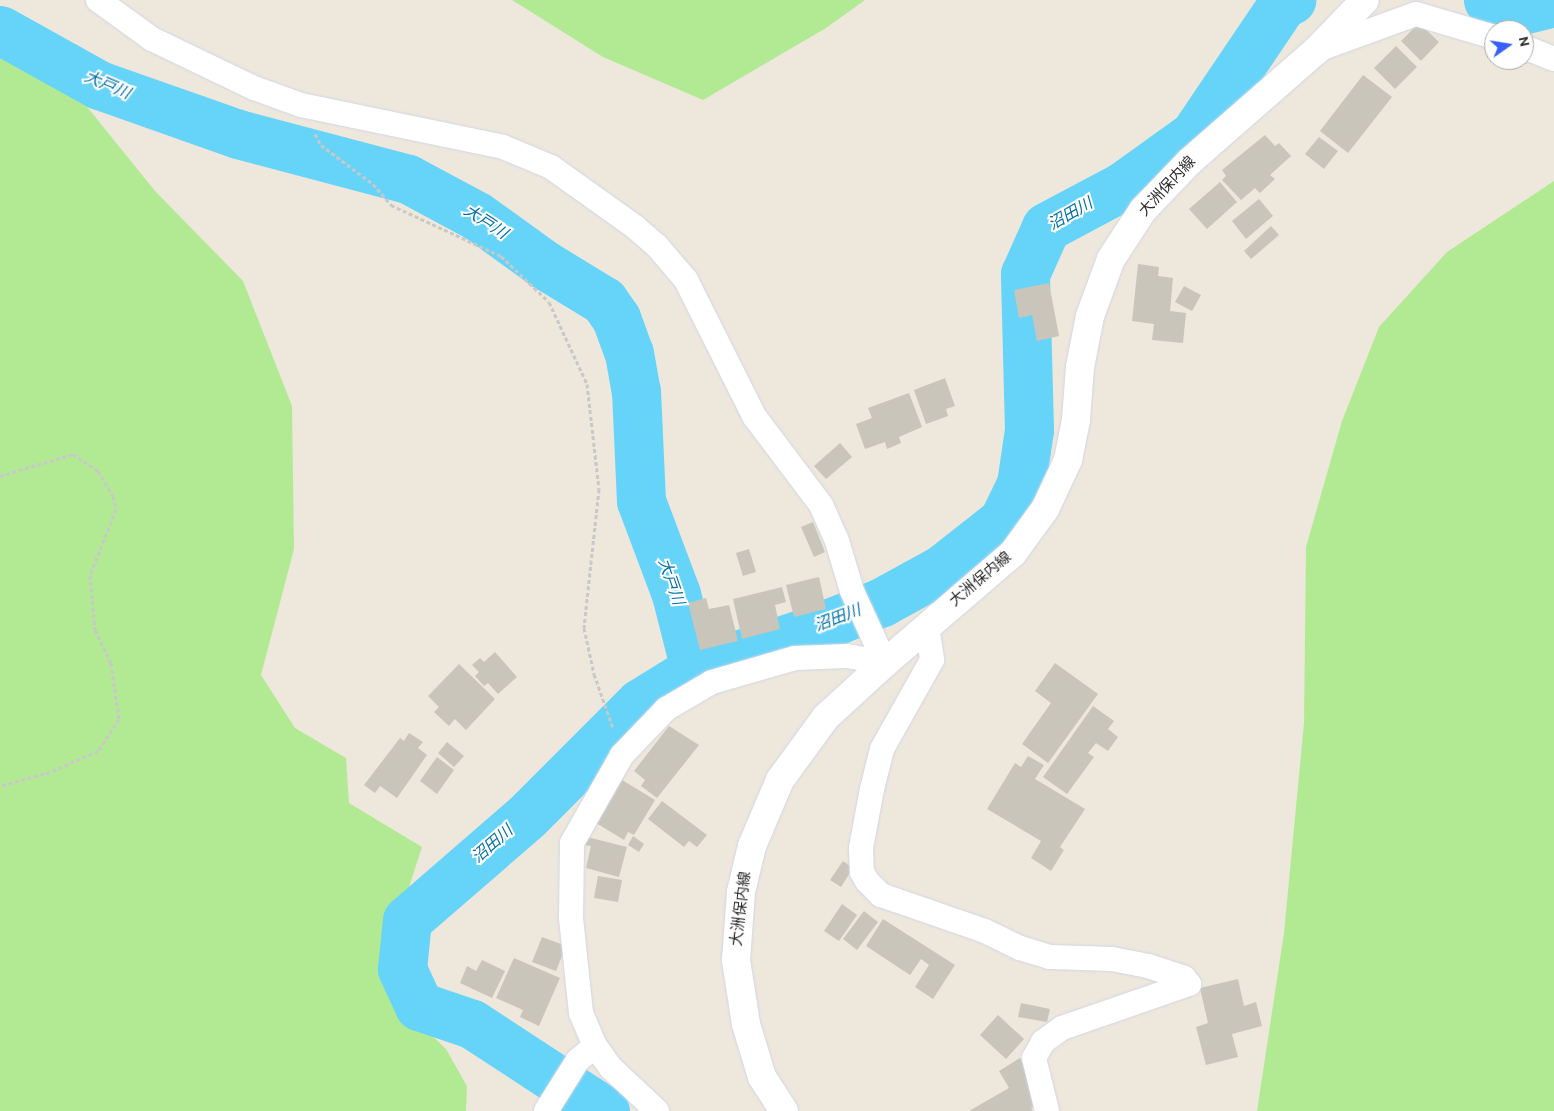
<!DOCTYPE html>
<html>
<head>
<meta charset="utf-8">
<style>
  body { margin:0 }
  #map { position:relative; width:1554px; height:1111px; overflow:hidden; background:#eee7dc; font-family:Overpass,"Noto Sans JP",sans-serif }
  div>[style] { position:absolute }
  .green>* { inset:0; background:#b2ea94 }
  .river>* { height:49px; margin:-24.5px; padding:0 24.5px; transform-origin:24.5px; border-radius:24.5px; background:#66d3f9 }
  .building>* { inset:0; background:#c9c5bb }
  .path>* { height:3px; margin-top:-1.5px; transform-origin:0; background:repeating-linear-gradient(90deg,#c8c8c8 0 4px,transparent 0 6.5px) }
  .roads { filter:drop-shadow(0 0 1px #d1d5e5) drop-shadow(0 0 1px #d1d5e5) }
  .street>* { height:24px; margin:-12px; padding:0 12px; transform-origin:12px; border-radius:12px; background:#fff }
  .secondary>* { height:28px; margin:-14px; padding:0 14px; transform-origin:14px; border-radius:14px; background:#fff }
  span { translate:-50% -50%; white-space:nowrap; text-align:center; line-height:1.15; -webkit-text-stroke:4px #fff; paint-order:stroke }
  .street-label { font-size:15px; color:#2b2b2b }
  .water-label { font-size:16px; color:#0170aa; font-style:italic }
  .north { position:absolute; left:1484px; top:20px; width:50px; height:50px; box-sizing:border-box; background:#fff; border:1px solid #aaa; border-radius:50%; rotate:77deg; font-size:14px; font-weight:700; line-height:20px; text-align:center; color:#2b2b2b }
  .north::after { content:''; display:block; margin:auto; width:18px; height:22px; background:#395eff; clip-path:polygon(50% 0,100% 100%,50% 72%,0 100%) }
</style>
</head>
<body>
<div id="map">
  <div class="green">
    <i style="clip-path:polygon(512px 0,865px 0,826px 28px,703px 100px,603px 57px)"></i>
    <i style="clip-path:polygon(0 30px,59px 72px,155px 191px,243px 281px,292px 406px,294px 549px,261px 675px,295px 728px,346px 758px,349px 803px,422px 847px,389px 949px,406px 1011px,446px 1049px,467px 1086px,466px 1111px,0 1111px)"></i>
    <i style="clip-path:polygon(1554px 181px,1554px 1111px,1257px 1111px,1284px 933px,1304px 723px,1306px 547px,1342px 421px,1379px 327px,1447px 252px)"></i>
  </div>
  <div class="river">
    <i style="left:1488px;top:0;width:35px;rotate:16deg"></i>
    <i style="left:1522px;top:10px;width:33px;rotate:-14deg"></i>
    <i style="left:0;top:30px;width:113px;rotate:29.1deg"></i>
    <i style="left:99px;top:85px;width:147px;rotate:19.4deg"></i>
    <i style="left:238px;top:134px;width:176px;rotate:14.8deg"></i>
    <i style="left:408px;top:179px;width:78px;rotate:28.2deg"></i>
    <i style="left:477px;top:216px;width:84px;rotate:35.8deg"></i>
    <i style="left:545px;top:265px;width:69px;rotate:31.4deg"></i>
    <i style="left:604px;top:301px;width:21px;rotate:55deg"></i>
    <i style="left:616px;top:318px;width:37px;rotate:70deg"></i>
    <i style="left:629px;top:353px;width:39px;rotate:80deg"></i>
    <i style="left:636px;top:391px;width:110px;rotate:87.4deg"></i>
    <i style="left:641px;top:501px;width:99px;rotate:69.4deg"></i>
    <i style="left:676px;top:594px;width:77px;rotate:75.8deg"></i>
    <i style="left:605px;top:1111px;width:159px;rotate:-146.8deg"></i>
    <i style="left:472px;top:1024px;width:56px;rotate:-161.2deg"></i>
    <i style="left:419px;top:1006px;width:41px;rotate:-114.7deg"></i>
    <i style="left:402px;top:969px;width:49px;rotate:-84.2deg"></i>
    <i style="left:407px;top:920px;width:157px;rotate:-40.9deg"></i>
    <i style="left:526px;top:817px;width:161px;rotate:-45deg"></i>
    <i style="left:640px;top:703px;width:65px;rotate:-31.7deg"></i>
    <i style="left:695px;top:669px;width:118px;rotate:-18.3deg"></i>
    <i style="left:807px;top:632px;width:81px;rotate:-21.8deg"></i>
    <i style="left:882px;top:602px;width:68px;rotate:-28.8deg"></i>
    <i style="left:942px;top:569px;width:78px;rotate:-38.2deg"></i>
    <i style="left:1003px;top:521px;width:41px;rotate:-64.1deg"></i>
    <i style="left:1021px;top:484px;width:55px;rotate:-81.6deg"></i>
    <i style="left:1029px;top:430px;width:156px;rotate:-91.5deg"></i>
    <i style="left:1025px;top:274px;width:51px;rotate:-65.9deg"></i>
    <i style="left:1046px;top:227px;width:87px;rotate:-28deg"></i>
    <i style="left:1123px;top:186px;width:87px;rotate:-35.7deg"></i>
    <i style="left:1194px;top:135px;width:159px;rotate:-56deg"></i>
    <i style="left:1283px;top:3px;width:9px;rotate:-21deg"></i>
  </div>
  <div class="building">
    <i style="clip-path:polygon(1419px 23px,1439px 42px,1421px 61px,1401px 41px)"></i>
    <i style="clip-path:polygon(1396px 46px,1417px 67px,1395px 89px,1374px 68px)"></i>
    <i style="clip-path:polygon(1363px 75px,1392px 97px,1348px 153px,1320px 131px)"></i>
    <i style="clip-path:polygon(1265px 135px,1275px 146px,1279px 143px,1291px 156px,1270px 175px,1275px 179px,1260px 193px,1255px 188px,1241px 200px,1222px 180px,1226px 176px,1222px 170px)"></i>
    <i style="clip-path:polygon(1319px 137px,1338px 151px,1324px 169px,1305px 154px)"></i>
    <i style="clip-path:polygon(1220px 182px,1237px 202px,1207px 229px,1189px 209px)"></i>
    <i style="clip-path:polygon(1259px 199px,1273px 216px,1246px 239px,1232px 221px)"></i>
    <i style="clip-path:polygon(1271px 226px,1279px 235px,1251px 259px,1244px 251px)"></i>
    <i style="clip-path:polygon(1138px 264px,1159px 267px,1158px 276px,1173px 278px,1170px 311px,1186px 313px,1183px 343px,1152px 340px,1154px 324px,1132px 321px)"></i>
    <i style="clip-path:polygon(1049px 283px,1059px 336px,1037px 341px,1032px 315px,1019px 318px,1014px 290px)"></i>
    <i style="clip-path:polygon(1184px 286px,1201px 295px,1192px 311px,1175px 302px)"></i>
    <i style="clip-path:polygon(945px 378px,955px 406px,946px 409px,948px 416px,926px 424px,914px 390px)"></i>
    <i style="clip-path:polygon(909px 393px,922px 427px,899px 437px,901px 443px,887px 449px,885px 442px,865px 449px,856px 424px,872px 418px,868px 408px)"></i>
    <i style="clip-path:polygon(840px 443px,852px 457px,826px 479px,814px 466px)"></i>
    <i style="clip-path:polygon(813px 522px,825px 552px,814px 557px,801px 527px)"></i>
    <i style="clip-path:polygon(749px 549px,756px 572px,743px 576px,736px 553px)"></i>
    <i style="clip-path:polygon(819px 577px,826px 609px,794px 617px,786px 585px)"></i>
    <i style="clip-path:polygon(782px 587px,786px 602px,775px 605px,780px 629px,742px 639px,733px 599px)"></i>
    <i style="clip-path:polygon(706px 598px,709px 609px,729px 605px,738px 641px,700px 650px,688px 603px)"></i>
    <i style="clip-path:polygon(495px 652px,517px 677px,498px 694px,488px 683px,484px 686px,475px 676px,479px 672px,472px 665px,480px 658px,484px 662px)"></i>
    <i style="clip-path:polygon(1055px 663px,1098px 694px,1048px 763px,1022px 744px,1051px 703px,1035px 691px)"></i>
    <i style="clip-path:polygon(459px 664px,495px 699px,466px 730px,455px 719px,449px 726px,434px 712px,439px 707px,428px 696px)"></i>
    <i style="clip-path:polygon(1093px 706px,1114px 721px,1108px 729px,1118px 737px,1108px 751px,1096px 743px,1088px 753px,1094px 757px,1067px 794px,1043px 777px)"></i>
    <i style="clip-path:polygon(669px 726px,699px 745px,657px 798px,641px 786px,645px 780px,634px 771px)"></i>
    <i style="clip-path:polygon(409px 733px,423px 742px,418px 748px,427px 755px,397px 798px,380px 786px,375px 793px,364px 785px,400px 738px,404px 741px)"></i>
    <i style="clip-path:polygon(447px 742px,464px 756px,454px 767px,438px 753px)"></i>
    <i style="clip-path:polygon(1028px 756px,1044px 765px,1035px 779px,1085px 809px,1060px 847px,1064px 850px,1051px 871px,1031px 858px,1041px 841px,987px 809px,1015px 763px,1021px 767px)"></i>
    <i style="clip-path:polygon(437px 757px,454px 770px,437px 794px,420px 781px)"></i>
    <i style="clip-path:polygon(622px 780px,655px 800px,634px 835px,628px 832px,624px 840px,596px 823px)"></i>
    <i style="clip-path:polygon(662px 801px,707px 835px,697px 847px,689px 841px,684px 847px,648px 819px)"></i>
    <i style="clip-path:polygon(633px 836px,644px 844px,639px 852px,628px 845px)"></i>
    <i style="clip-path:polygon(587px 837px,627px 847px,619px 877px,586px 868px,591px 846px,585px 845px)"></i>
    <i style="clip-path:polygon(843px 861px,853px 868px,841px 887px,830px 880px)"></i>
    <i style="clip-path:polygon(598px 876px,622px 880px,618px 902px,594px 898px)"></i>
    <i style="clip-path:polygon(842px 904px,857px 915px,839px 941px,824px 931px)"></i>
    <i style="clip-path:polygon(864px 911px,878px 922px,857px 950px,843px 939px)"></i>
    <i style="clip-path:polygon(883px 919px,955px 965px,933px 999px,915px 987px,929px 965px,921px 959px,910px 975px,866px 946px)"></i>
    <i style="clip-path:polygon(542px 937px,566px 946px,556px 971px,532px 962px)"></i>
    <i style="clip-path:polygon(514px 958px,560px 978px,539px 1026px,520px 1017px,523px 1010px,496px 998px)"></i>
    <i style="clip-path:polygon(482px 960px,505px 971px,492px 998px,460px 983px,467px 966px,476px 971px)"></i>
    <i style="clip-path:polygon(1238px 979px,1244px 1006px,1256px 1002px,1262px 1026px,1232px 1034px,1238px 1057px,1206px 1065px,1196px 1027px,1208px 1023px,1200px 988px)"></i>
    <i style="clip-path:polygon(1021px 1003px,1050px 1009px,1047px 1022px,1018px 1017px)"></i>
    <i style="clip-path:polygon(998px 1015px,1024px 1039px,1006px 1059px,980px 1035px)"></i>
    <i style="clip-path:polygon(1020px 1058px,1035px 1083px,1028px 1087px,1038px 1104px,1031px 1108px,1033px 1111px,969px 1111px,1009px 1088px,999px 1071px)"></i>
  </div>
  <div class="path">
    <i style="left:315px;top:134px;width:13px;rotate:61deg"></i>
    <i style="left:321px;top:145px;width:65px;rotate:36.9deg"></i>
    <i style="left:373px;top:184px;width:28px;rotate:49deg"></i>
    <i style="left:391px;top:205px;width:121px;rotate:24.9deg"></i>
    <i style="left:501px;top:256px;width:66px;rotate:43.8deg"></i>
    <i style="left:549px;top:302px;width:90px;rotate:65.1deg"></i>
    <i style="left:587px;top:384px;width:106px;rotate:83.5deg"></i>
    <i style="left:599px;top:489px;width:140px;rotate:96.2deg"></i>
    <i style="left:584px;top:628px;width:47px;rotate:77.7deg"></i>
    <i style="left:594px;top:674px;width:57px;rotate:70.6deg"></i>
    <i style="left:0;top:476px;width:76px;rotate:-16.8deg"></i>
    <i style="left:73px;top:454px;width:30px;rotate:34deg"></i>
    <i style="left:98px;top:471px;width:29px;rotate:59deg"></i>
    <i style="left:113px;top:496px;width:13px;rotate:77deg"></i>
    <i style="left:116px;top:509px;width:71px;rotate:111.5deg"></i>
    <i style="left:90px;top:575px;width:55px;rotate:84.8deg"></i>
    <i style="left:95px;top:630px;width:37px;rotate:64deg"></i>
    <i style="left:111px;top:663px;width:57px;rotate:81.9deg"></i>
    <i style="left:119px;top:719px;width:38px;rotate:123deg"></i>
    <i style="left:98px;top:751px;width:52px;rotate:156.4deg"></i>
    <i style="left:50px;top:772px;width:52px;rotate:164.4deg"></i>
  </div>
  <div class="roads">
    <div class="street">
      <i style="left:98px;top:0;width:67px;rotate:35.8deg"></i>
      <i style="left:152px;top:39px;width:113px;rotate:25.7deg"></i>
      <i style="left:254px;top:88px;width:50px;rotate:19.9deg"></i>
      <i style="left:301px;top:105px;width:206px;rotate:11.7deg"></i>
      <i style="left:503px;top:147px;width:52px;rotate:22.6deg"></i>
      <i style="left:551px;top:167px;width:103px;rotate:35.5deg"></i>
      <i style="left:635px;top:227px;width:29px;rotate:41deg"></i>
      <i style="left:657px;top:246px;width:45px;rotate:49.5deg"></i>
      <i style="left:686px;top:280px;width:152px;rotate:63.4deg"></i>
      <i style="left:754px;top:416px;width:111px;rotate:53deg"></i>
      <i style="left:821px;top:505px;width:39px;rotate:66deg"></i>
      <i style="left:837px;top:541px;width:52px;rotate:73.3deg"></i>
      <i style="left:852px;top:591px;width:79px;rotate:65.4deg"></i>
      <i style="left:1524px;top:47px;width:32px;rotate:22deg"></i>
      <i style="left:1317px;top:50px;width:105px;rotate:-20deg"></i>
      <i style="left:1416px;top:14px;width:81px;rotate:16.4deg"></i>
      <i style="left:927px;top:627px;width:33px;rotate:81deg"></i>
      <i style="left:932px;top:660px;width:102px;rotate:119.3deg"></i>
      <i style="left:882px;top:749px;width:41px;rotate:104deg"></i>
      <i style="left:872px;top:789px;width:60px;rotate:100.6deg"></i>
      <i style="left:861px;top:848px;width:24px;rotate:88deg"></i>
      <i style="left:862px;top:872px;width:10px;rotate:61deg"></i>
      <i style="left:867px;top:881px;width:20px;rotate:45deg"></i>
      <i style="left:881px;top:895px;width:110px;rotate:19.1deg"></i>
      <i style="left:985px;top:931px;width:39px;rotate:26deg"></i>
      <i style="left:1020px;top:948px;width:31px;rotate:17deg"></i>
      <i style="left:1050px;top:957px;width:62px;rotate:1.8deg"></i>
      <i style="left:1112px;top:959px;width:37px;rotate:11deg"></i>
      <i style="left:1148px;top:966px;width:38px;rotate:18deg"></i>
      <i style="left:1184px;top:978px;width:8px;rotate:50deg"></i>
      <i style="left:1189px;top:984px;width:134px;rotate:160.9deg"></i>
      <i style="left:1062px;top:1028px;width:24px;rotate:144deg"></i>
      <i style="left:1043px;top:1042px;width:18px;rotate:119deg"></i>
      <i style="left:1034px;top:1058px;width:55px;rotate:76.2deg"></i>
      <i style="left:546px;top:1111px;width:60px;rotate:-57.9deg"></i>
      <i style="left:578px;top:1060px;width:22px;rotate:-39deg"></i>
      <i style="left:657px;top:1111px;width:63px;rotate:-136.9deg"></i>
      <i style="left:611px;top:1068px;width:27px;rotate:-126deg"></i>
      <i style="left:595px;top:1046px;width:36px;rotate:-113deg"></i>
      <i style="left:581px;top:1013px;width:96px;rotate:-96deg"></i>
      <i style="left:571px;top:918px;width:75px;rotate:-89.2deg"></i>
      <i style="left:572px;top:843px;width:101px;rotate:-60.4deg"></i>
      <i style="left:622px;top:755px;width:64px;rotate:-46.3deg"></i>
      <i style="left:666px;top:709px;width:53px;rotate:-30.4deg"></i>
      <i style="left:712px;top:682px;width:86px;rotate:-16.1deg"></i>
      <i style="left:795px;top:658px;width:52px;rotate:-2.2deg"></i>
      <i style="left:847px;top:656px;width:39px;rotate:10deg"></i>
    </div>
    <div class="secondary">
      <i style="left:784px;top:1111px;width:40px;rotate:-122.9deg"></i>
      <i style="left:762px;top:1077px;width:55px;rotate:-106.8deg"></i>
      <i style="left:746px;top:1024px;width:65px;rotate:-98.9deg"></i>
      <i style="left:736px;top:960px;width:68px;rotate:-85.8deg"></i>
      <i style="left:741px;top:892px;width:47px;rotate:-76.6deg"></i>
      <i style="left:752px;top:846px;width:72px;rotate:-67deg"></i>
      <i style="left:780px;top:780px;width:78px;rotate:-53.9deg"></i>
      <i style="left:826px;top:717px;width:80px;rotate:-42.5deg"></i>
      <i style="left:885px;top:663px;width:169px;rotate:-40.7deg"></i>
      <i style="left:1013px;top:553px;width:54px;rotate:-54deg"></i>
      <i style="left:1045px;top:509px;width:54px;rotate:-64.9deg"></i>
      <i style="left:1068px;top:460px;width:41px;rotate:-78.7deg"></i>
      <i style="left:1076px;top:420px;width:53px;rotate:-85.7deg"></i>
      <i style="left:1080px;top:367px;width:52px;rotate:-78.9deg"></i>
      <i style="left:1090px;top:316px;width:61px;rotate:-69.8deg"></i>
      <i style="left:1111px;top:259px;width:59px;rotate:-56.9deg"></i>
      <i style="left:1143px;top:210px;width:68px;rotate:-46.2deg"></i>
      <i style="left:1190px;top:161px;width:169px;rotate:-41.2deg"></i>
      <i style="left:1317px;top:50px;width:69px;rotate:-46.2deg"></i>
    </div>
  </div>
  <div class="street-label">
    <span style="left:1168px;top:187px;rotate:-47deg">大洲保内線</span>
    <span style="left:981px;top:580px;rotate:-40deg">大洲保内線</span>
    <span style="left:742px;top:909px;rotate:-83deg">大洲保内線</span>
  </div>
  <div class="water-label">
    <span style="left:107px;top:86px;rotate:23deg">大戸川</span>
    <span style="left:1071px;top:215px;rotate:-30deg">沼田川</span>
    <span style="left:485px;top:223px;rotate:33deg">大戸川</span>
    <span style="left:670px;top:582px;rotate:71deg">大戸川</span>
    <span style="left:838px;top:619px;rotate:-21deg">沼田川</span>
    <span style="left:493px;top:845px;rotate:-41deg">沼田川</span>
  </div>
  <div class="north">N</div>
</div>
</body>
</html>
